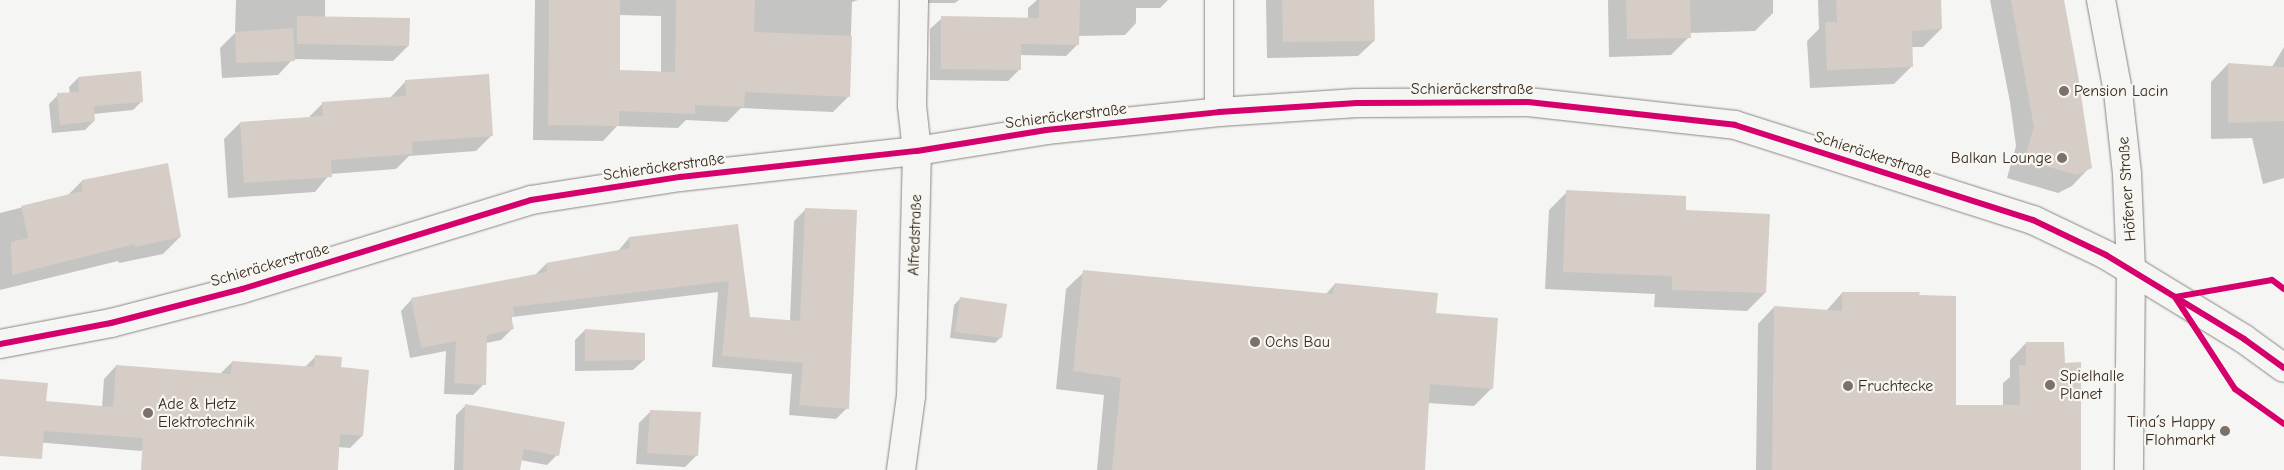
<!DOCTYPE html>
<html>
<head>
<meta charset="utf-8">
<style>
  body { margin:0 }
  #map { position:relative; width:2284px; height:470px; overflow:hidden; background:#f5f5f3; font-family:"Comic Neue",sans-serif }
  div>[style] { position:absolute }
  .shadow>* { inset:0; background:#0003 }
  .building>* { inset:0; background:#d6cdc6 }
  .roads { filter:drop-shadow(0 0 1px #8a8683) drop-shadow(0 0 1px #8a8683) }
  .minor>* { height:28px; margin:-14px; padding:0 14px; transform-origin:14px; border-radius:14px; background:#f5f5f3 }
  .tertiary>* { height:28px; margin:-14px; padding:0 14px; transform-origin:14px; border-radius:14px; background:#f5f5f3 }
  .secondary>* { height:28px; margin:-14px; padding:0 14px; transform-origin:14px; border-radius:14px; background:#f5f5f3 }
  .cycleway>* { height:6px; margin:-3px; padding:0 3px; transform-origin:3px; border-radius:3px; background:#d6006c }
  .dots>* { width:14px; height:14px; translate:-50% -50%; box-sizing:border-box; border:2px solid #f6f6f2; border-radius:50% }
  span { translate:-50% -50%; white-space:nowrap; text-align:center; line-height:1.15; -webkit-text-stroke:4.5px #f6f6f2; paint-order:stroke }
  .street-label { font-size:16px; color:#3b2a1e }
  .poi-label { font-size:16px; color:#3b2a1e }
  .left { translate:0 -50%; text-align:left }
  .right { translate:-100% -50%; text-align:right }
</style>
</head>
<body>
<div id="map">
  <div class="shadow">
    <i style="clip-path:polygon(236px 0,325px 0,325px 18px,408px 46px,393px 61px,293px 59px,278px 75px,222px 78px,220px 48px,235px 33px)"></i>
    <i style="clip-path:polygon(evenodd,521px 0,858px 0,852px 2px,849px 96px,833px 112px,741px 108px,727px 122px,686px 120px,678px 128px,617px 126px,603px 141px,533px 140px,535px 0,521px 0,619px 15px,661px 16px,661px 73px,618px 71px,619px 15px)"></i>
    <i style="clip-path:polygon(928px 0,959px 0,955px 3px,927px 3px)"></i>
    <i style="clip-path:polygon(1037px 0,1168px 0,1160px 8px,1136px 8px,1136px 23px,1125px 35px,1078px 36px,1078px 44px,1066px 56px,1020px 55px,1019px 70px,1008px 81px,930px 80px,930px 29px,942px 18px,1028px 19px,1028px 8px)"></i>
    <i style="clip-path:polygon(1266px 0,1373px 0,1374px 41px,1358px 56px,1267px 58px)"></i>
    <i style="clip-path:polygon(1608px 0,1773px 0,1773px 13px,1755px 31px,1689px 33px,1689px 37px,1671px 55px,1609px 57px)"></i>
    <i style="clip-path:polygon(1818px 0,1939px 0,1941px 29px,1923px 47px,1911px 47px,1912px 66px,1894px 84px,1810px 88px,1807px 41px,1819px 29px)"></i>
    <i style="clip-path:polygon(1990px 0,2062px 0,2090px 167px,2072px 186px,2058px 193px,2007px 178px,2016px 146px,2010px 102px)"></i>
    <i style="clip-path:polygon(2284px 47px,2284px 178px,2263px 184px,2252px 138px,2211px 139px,2211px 82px,2228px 64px,2272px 67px)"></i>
    <i style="clip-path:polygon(78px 78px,142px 101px,133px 110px,93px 114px,94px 121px,85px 130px,52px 133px,49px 104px,58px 95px,70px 94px,69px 87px)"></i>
    <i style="clip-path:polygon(406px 81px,492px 135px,476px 151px,409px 156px,396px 169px,330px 174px,315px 192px,228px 198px,224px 139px,240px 123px,308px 118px,323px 103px,390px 98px)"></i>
    <i style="clip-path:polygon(82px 181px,180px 237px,163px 254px,119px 263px,118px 261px,0 290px,0 213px,67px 196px)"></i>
    <i style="clip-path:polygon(1567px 192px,1685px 211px,1765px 293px,1747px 311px,1654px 307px,1655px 294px,1545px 289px,1549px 210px)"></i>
    <i style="clip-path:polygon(806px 209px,847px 408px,836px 419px,789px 415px,792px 374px,712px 367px,718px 292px,512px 317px,512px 329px,501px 340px,486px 343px,484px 384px,473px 395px,444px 394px,446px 351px,410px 358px,401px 311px,412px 299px,535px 275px,546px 264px,618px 251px,629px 238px,737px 226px,749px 318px,790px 321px,794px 221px)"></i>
    <i style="clip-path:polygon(1084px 272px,1325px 295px,1335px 284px,1435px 315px,1492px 388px,1474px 406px,1427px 403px,1424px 470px,1097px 470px,1104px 395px,1056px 389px,1066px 289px)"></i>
    <i style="clip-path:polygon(1842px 293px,1954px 406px,2003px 406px,2003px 383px,2010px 377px,2010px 360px,2026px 343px,2063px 364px,2079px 470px,1756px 470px,1758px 324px,1774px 307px,1826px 311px)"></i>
    <i style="clip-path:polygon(960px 299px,1001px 337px,995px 343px,950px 338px,954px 305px)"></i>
    <i style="clip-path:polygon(585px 330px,644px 360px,633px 370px,575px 371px,575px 340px)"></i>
    <i style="clip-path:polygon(316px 356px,340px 368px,362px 436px,350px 448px,338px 447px,337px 470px,160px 470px,154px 439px,141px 451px,0 439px,0 380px,45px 402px,102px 407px,104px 379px,116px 366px,220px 374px,232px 362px,304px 368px)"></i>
    <i style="clip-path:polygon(466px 405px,557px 455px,547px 465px,520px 460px,518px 470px,454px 470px,456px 415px)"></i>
    <i style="clip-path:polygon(651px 411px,697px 455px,685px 467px,636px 464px,639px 423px)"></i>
  </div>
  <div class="building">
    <i style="clip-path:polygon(549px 0,620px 0,620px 70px,675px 72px,676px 0,755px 0,754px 32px,852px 36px,850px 97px,745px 92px,744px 107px,695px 105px,695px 114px,619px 111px,619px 126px,548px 125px)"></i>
    <i style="clip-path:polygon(1039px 0,1080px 0,1079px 45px,1021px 44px,1021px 70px,941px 69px,941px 16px,1039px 18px)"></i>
    <i style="clip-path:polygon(1282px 0,1374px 0,1375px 41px,1283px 42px)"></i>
    <i style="clip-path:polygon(1626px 0,1690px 0,1691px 38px,1627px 39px)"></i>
    <i style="clip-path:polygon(1836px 0,1941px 0,1942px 29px,1912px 31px,1913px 67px,1827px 70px,1825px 22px,1837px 22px)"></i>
    <i style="clip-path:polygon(2011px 0,2064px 0,2078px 75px,2092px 168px,2077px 175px,2024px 160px,2034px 127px)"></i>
    <i style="clip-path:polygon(297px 16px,410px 18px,409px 46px,297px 44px)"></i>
    <i style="clip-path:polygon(293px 28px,295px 61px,236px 63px,235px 32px)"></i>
    <i style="clip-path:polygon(2228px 63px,2284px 67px,2284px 121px,2228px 123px)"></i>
    <i style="clip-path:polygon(141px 71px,143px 102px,94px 106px,95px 121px,60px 125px,57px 93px,79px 92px,78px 77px)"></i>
    <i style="clip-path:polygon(489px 74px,493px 136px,412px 142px,413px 154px,331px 160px,332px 177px,244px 183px,240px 122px,323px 116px,322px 102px,406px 96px,405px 80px)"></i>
    <i style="clip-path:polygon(168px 163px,181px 237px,135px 247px,135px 244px,12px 275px,11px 242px,28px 238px,21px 206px,82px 191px,82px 180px)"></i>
    <i style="clip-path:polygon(1566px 190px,1686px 196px,1686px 210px,1770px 214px,1766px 293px,1672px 290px,1672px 276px,1563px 272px)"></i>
    <i style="clip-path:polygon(805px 208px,857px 210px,849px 409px,799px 405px,803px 363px,722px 356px,729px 281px,513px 307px,514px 316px,511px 317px,514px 329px,487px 335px,486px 385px,454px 383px,456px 341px,421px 348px,411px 298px,547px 272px,546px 263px,630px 248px,629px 237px,738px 224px,750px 317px,800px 321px)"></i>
    <i style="clip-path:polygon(1083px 270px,1333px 294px,1335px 283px,1438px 293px,1436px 313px,1498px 318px,1493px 389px,1430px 384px,1425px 470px,1112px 470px,1121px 378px,1073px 371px)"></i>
    <i style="clip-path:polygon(1842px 292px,1920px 292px,1919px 295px,1956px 296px,1956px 405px,2020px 405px,2019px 365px,2026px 365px,2026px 342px,2064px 342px,2065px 363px,2081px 362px,2081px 470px,1772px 470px,1774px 306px,1842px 311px)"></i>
    <i style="clip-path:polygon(960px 297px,1007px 304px,1002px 338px,955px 332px)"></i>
    <i style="clip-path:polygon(585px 329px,645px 333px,645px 360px,585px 361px)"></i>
    <i style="clip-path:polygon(315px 355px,342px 357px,341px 367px,369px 370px,363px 436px,340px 434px,338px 470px,141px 470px,143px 438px,44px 431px,42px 459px,0 456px,0 379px,48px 383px,46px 401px,113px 407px,116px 365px,231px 374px,232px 361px,314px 367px)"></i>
    <i style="clip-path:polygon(465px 404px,565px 422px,559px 456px,524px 449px,520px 470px,463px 470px)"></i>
    <i style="clip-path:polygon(650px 410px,701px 412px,698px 456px,647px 453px)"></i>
  </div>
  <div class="roads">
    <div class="minor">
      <i style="left:1219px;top:0;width:112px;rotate:90deg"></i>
      <i style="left:0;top:344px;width:113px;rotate:-10.7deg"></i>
      <i style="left:111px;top:323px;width:135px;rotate:-14.5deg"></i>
      <i style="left:242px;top:289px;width:302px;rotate:-17.1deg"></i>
      <i style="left:531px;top:200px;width:151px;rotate:-8.8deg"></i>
      <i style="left:680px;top:177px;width:238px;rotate:-6.3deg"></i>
      <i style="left:917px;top:151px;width:131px;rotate:-9.2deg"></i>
      <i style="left:1046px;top:130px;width:174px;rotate:-5.9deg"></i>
      <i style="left:1219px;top:112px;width:138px;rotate:-3.7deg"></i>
      <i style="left:1357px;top:103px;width:171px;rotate:-0.3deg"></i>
      <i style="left:1528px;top:102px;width:208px;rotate:6.3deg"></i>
      <i style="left:1735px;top:125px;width:313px;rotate:17.7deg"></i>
      <i style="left:2033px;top:220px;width:81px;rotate:25.6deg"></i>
      <i style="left:2106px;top:255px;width:29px;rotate:31deg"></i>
      <i style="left:901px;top:470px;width:75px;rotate:-82.3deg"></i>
      <i style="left:911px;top:396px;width:245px;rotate:-88.6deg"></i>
      <i style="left:917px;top:151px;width:45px;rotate:-96.3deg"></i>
      <i style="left:912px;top:106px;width:106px;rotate:-88.9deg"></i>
    </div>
    <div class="tertiary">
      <i style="left:2131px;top:270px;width:132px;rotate:31.4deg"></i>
      <i style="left:2244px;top:339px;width:49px;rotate:35.9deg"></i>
    </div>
    <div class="secondary">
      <i style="left:2101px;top:0;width:94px;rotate:79.5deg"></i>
      <i style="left:2118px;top:92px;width:82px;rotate:83.7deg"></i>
      <i style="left:2127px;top:174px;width:96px;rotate:87.6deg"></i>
      <i style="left:2131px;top:270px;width:200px;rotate:90.6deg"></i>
    </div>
  </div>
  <div class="cycleway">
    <i style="left:2284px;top:289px;width:15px;rotate:-143deg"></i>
    <i style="left:2272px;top:280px;width:98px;rotate:170.1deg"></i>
    <i style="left:2175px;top:297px;width:110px;rotate:56.9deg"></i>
    <i style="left:2235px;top:389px;width:60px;rotate:35.5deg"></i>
    <i style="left:0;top:344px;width:113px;rotate:-10.7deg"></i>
    <i style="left:111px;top:323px;width:135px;rotate:-14.5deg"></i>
    <i style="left:242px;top:289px;width:302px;rotate:-17.1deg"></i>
    <i style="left:531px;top:200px;width:151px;rotate:-8.8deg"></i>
    <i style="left:680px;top:177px;width:238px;rotate:-6.3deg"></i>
    <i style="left:917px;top:151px;width:131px;rotate:-9.2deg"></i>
    <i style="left:1046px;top:130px;width:174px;rotate:-5.9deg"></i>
    <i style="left:1219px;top:112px;width:138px;rotate:-3.7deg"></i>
    <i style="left:1357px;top:103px;width:171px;rotate:-0.3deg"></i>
    <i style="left:1528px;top:102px;width:208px;rotate:6.3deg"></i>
    <i style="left:1735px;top:125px;width:313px;rotate:17.7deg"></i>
    <i style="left:2033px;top:220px;width:81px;rotate:25.6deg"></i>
    <i style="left:2106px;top:255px;width:162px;rotate:31.3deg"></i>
    <i style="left:2244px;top:339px;width:49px;rotate:35.9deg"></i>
  </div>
  <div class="dots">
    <i style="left:2064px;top:91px;background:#7c7169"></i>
    <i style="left:2062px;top:158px;background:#7c7169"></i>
    <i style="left:1255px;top:342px;background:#7c7169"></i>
    <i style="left:2050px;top:385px;background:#7c7169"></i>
    <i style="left:1848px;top:386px;background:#7c7169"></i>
    <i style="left:148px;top:413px;background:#7c7169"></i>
    <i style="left:2225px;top:431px;background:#7c7169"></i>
  </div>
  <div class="street-label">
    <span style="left:1472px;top:89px">Schieräckerstraße</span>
    <span style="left:1066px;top:116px;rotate:-7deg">Schieräckerstraße</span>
    <span style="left:1873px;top:155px;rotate:18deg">Schieräckerstraße</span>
    <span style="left:664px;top:167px;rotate:-8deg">Schieräckerstraße</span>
    <span style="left:2127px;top:189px;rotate:-94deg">Höfener Straße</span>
    <span style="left:915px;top:235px;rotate:-88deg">Alfredstraße</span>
    <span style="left:270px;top:265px;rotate:-16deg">Schieräckerstraße</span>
  </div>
  <div class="poi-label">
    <span class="left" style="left:2074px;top:91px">Pension Lacin</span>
    <span class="right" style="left:2052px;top:158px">Balkan Lounge</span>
    <span class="left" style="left:1265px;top:342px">Ochs Bau</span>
    <span class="left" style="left:2060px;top:385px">Spielhalle<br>Planet</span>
    <span class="left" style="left:1858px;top:386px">Fruchtecke</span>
    <span class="left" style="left:158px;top:413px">Ade &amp; Hetz<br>Elektrotechnik</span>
    <span class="right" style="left:2215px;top:431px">Tina´s Happy<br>Flohmarkt</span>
  </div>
</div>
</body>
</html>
